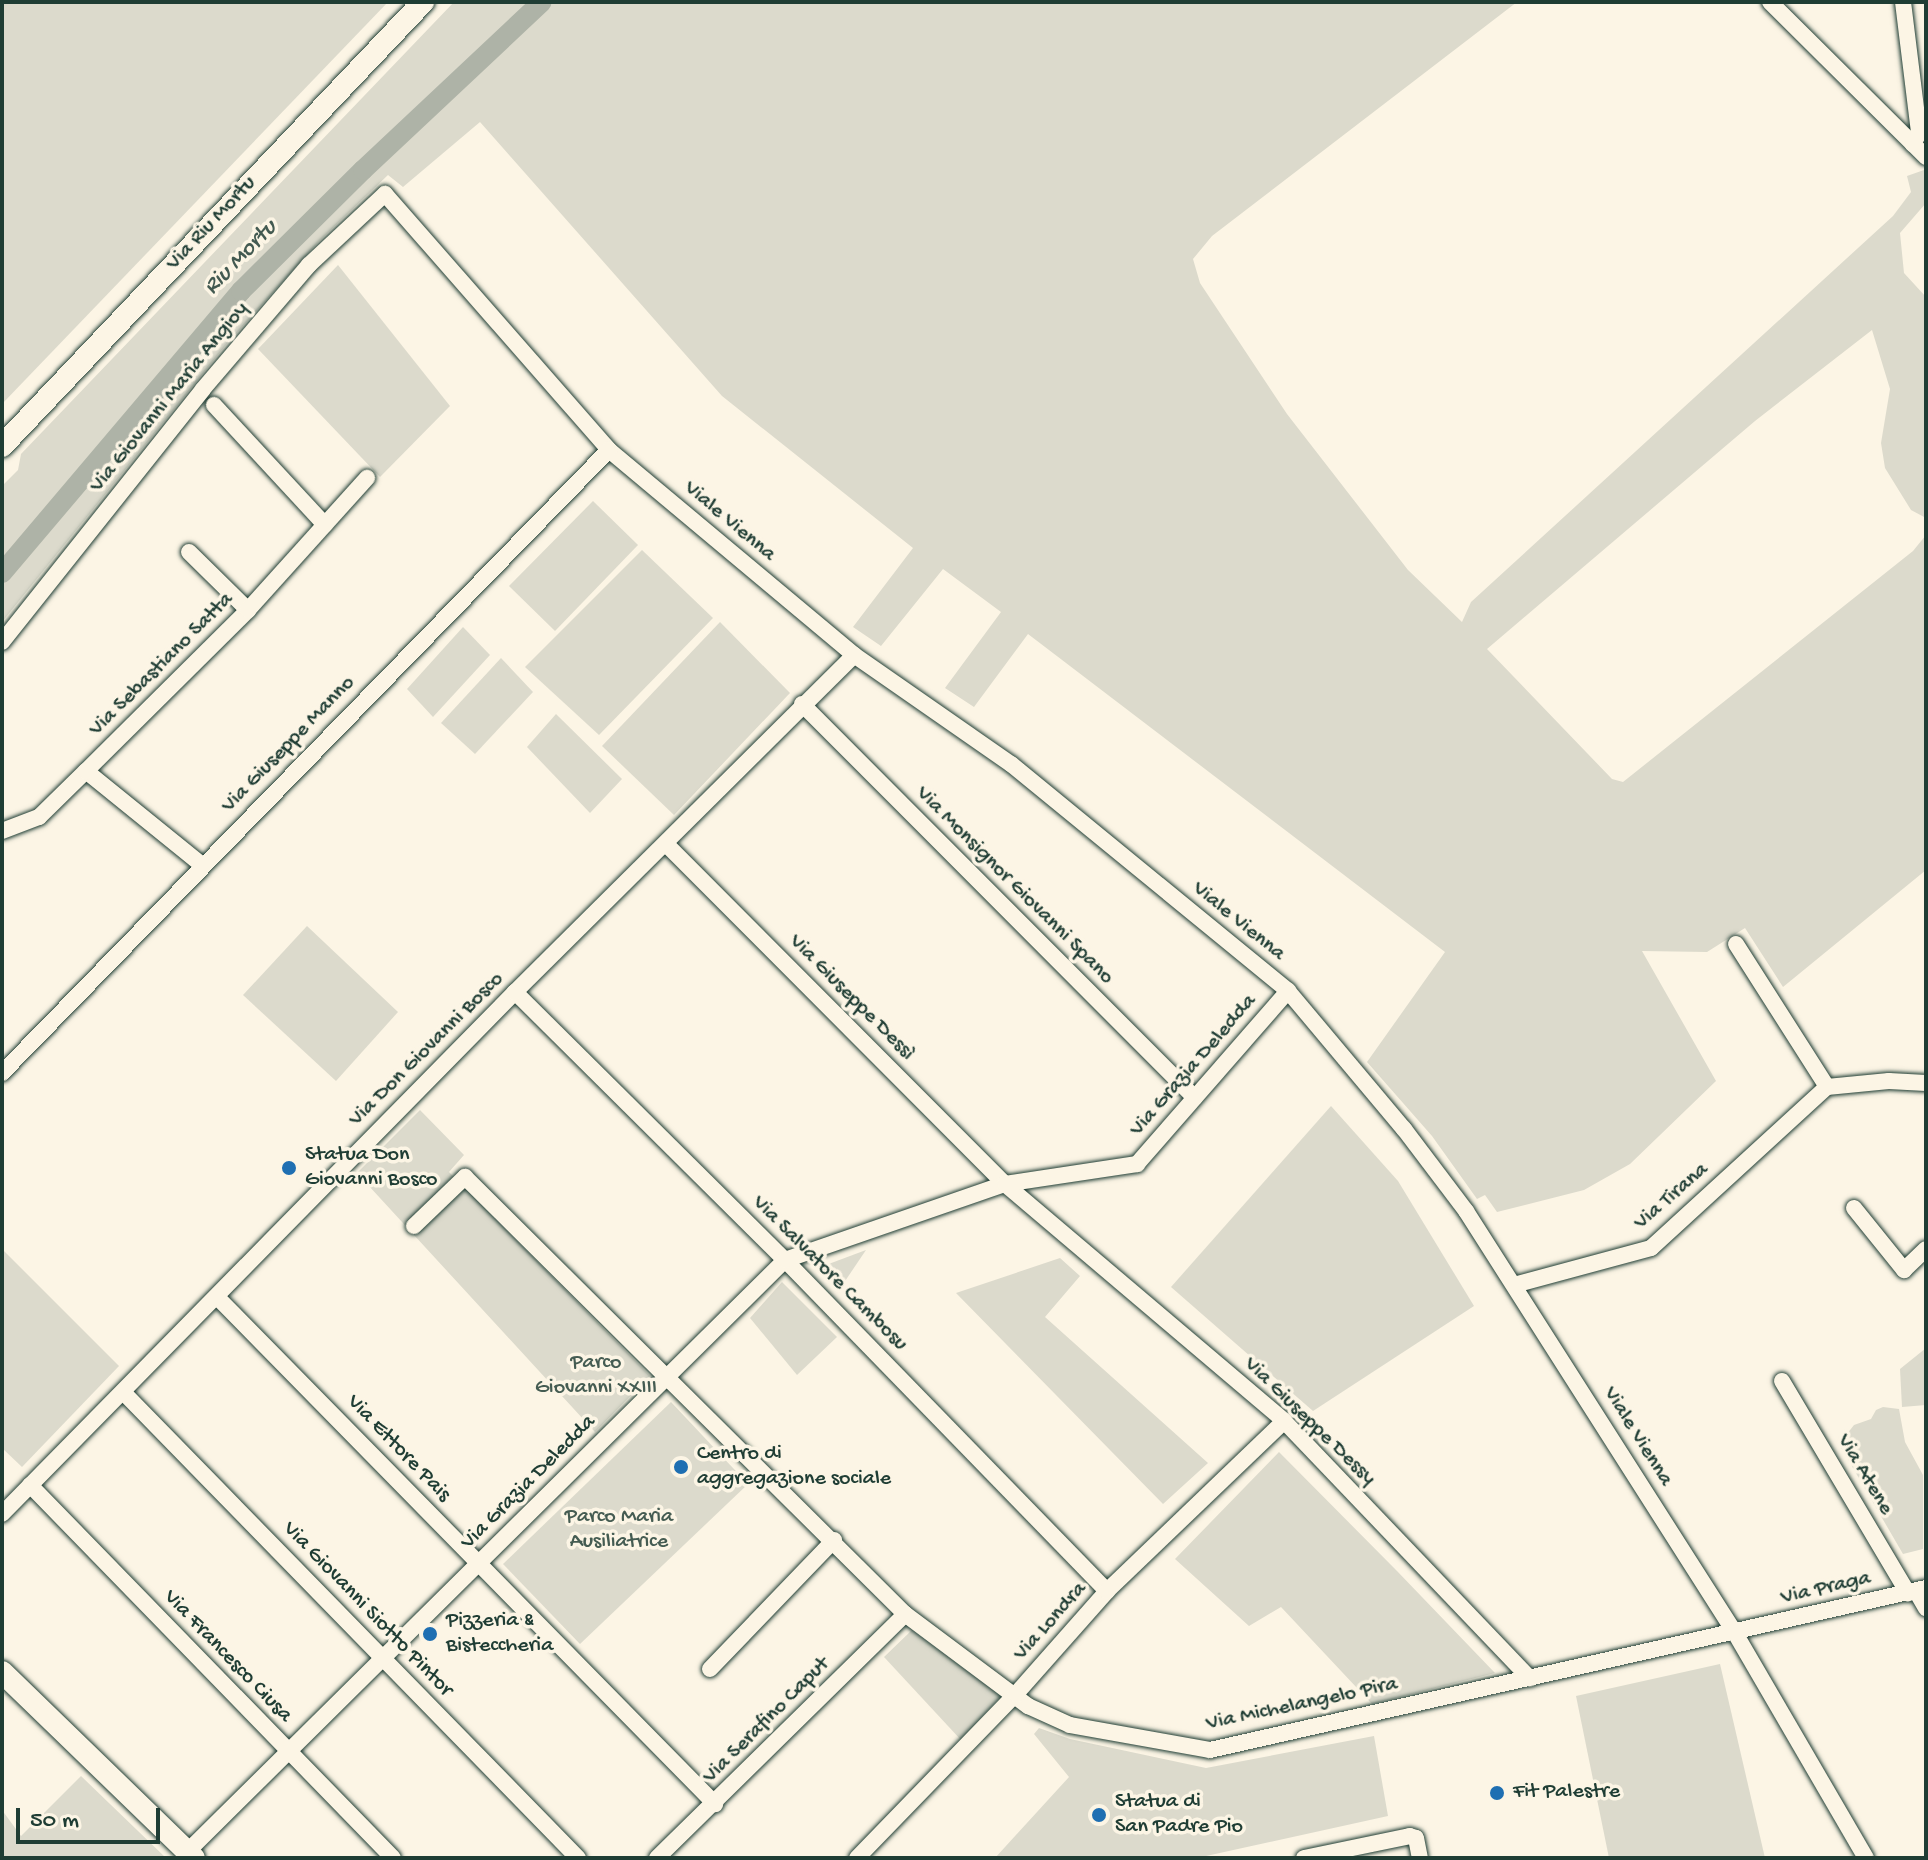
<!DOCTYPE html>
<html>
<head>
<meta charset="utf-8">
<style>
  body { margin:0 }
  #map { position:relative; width:1928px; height:1860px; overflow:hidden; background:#fcf5e5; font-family:"Gochi Hand",sans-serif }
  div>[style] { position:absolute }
  .green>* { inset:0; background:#dcdacc }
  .canal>* { height:20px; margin:-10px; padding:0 10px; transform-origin:10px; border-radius:10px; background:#aeb3a7 }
  .roads { filter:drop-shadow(0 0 2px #1f3d34) drop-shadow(0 0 2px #1f3d34) }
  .minor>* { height:16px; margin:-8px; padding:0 8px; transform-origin:8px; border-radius:8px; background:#fcf5e5 }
  .secondary>* { height:22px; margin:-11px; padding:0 11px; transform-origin:11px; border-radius:11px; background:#fcf5e5 }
  .dots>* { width:22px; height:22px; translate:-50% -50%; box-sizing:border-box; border:4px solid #fcf5e5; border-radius:50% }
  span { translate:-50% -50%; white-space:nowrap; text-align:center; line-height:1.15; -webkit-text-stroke:7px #fcf5e5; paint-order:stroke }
  .street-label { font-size:22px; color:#1f3d34 }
  .poi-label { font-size:22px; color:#1f3d34 }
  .left { translate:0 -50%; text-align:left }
  .park-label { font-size:22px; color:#455c52 }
  .water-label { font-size:24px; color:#435a51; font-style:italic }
  .frame { position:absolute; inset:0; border:4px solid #1f3d34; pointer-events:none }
  .scale { position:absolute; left:16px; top:1808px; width:144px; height:36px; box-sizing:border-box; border:4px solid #1f3d34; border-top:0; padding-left:10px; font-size:24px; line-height:28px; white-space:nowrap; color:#1f3d34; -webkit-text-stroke:6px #fcf5e5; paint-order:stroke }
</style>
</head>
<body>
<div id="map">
  <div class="green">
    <i style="clip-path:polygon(2px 2px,388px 2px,2px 404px)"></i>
    <i style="clip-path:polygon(454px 2px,1517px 2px,1212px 236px,1193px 259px,1200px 283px,1287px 414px,1408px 570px,1462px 622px,1471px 602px,1893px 216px,1911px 192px,1907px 176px,1924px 170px,1926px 203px,1900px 233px,1904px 273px,1926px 297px,1926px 518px,1911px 510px,1885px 468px,1881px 443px,1890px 389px,1872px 330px,1755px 421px,1487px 649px,1612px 779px,1623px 782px,1913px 551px,1926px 535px,1926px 870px,1783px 987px,1745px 928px,1707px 952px,1642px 951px,1716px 1081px,1630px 1164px,1584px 1190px,1497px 1212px,1485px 1195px,1477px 1199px,1432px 1136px,1367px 1062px,1445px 952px,1028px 634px,974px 707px,945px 688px,1001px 612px,943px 569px,881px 646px,853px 627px,913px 548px,722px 396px,480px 122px,403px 187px,388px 175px,319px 241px,225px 346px,2px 622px,2px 486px,18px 470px,21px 454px)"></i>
    <i style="clip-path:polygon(338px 265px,450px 406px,380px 477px,258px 349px)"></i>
    <i style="clip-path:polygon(593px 501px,638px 545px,555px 631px,509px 586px)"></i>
    <i style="clip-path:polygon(642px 550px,713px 618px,599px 735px,525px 667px)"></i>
    <i style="clip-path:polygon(720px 622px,790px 693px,674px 815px,602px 746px)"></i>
    <i style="clip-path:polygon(463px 627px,490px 655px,433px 717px,407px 689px)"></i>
    <i style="clip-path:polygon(501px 658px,533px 692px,475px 754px,441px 723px)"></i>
    <i style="clip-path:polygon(556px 714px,622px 779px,590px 813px,527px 747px)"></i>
    <i style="clip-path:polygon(307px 926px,398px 1012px,336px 1081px,243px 995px)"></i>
    <i style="clip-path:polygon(1331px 1106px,1398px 1181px,1474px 1306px,1313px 1411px,1171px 1287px)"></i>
    <i style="clip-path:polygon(420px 1110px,464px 1155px,449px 1172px,650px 1376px,595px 1432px,357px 1173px)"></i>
    <i style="clip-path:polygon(2px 1249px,119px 1366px,22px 1467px,2px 1448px)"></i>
    <i style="clip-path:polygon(866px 1250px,839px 1290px,818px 1268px)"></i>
    <i style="clip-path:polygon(1060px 1258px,1080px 1276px,1045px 1317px,1208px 1463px,1163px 1504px,956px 1293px)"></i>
    <i style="clip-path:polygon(782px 1282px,837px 1337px,797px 1375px,750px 1318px)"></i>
    <i style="clip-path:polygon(1926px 1348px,1926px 1405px,1902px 1407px,1900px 1369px)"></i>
    <i style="clip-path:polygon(671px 1402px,748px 1484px,580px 1644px,503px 1564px)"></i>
    <i style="clip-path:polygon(1883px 1407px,1899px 1409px,1905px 1442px,1923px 1475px,1923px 1549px,1903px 1554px,1839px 1444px,1854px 1425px,1871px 1419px,1876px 1410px)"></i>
    <i style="clip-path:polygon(1279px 1452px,1397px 1571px,1495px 1673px,1372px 1704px,1281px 1607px,1249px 1626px,1175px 1559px)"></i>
    <i style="clip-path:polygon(912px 1630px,1001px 1696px,961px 1740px,884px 1657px)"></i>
    <i style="clip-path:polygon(1720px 1664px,1765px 1858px,1609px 1858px,1576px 1696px)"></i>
    <i style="clip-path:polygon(1039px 1728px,1070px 1739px,1206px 1768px,1374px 1736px,1388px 1816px,1197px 1858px,995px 1858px,1069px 1777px,1034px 1734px)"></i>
    <i style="clip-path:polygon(81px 1776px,166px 1858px,2px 1858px,2px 1810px,21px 1836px)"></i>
  </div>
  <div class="canal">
    <i style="left:2px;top:573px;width:370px;rotate:-49.7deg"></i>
    <i style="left:241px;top:291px;width:172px;rotate:-44.8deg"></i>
    <i style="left:363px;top:170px;width:245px;rotate:-43.2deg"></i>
  </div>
  <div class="roads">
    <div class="minor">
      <i style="left:1770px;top:2px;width:220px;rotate:44.8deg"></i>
      <i style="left:1903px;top:2px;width:132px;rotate:83deg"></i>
      <i style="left:1919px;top:133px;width:13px;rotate:119deg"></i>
      <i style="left:214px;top:405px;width:163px;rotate:47.2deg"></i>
      <i style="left:189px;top:552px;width:83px;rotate:44.5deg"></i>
      <i style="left:2px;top:642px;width:323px;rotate:-51.5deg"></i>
      <i style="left:203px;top:389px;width:163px;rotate:-49.5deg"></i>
      <i style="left:309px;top:265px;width:104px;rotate:-43.1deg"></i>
      <i style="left:385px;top:194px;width:340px;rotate:48.8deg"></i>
      <i style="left:609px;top:450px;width:319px;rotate:39.9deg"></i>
      <i style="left:854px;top:655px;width:191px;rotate:34.8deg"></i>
      <i style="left:1011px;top:764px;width:358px;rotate:39.3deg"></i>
      <i style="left:1288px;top:991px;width:180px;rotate:50deg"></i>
      <i style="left:1404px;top:1129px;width:103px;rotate:52.9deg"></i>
      <i style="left:1466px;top:1211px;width:500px;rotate:57.48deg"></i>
      <i style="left:1735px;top:1633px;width:260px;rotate:59.8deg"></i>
      <i style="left:802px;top:704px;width:556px;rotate:45.07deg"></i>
      <i style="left:2px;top:831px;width:40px;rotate:-21deg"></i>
      <i style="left:39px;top:817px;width:66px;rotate:-44.4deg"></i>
      <i style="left:666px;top:844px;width:480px;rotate:45.1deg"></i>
      <i style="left:1005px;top:1184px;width:366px;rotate:40.3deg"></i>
      <i style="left:1284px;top:1421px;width:356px;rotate:46.3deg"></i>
      <i style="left:202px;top:865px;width:149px;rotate:-141deg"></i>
      <i style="left:86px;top:771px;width:228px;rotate:-44.8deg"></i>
      <i style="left:248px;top:610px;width:178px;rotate:-48deg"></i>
      <i style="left:1736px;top:944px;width:169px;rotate:57.5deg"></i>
      <i style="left:515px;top:992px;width:380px;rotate:44.8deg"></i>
      <i style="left:785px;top:1260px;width:462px;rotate:45.8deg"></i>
      <i style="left:2px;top:1073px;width:870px;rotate:-45.75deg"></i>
      <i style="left:1854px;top:1208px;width:80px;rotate:51.1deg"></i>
      <i style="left:1904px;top:1270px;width:30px;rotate:-44deg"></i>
      <i style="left:414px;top:1226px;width:71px;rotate:-43.9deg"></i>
      <i style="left:465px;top:1177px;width:620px;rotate:44.8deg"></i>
      <i style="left:905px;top:1614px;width:154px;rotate:36.8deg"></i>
      <i style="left:1028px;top:1706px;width:46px;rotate:24.3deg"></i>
      <i style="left:1070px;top:1725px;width:142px;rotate:10.1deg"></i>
      <i style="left:1210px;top:1750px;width:734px;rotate:-12.75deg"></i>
      <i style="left:1514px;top:1285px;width:142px;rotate:-15.1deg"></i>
      <i style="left:1651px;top:1248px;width:239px;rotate:-42.5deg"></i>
      <i style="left:1827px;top:1087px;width:62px;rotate:-5.5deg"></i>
      <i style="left:1889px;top:1081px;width:37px;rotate:3deg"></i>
      <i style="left:217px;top:1297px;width:711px;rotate:45.51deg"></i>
      <i style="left:1782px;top:1381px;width:247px;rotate:59.3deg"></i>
      <i style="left:124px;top:1393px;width:650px;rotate:45.69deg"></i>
      <i style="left:30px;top:1485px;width:520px;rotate:45.78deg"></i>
      <i style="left:2px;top:1514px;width:732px;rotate:-45.5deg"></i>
      <i style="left:515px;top:992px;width:478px;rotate:-44.8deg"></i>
      <i style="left:1916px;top:1591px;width:20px;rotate:60deg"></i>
      <i style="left:710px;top:1669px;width:179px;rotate:-46.1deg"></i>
      <i style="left:187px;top:1852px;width:841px;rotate:-44.71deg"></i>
      <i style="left:785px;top:1260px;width:233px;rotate:-19.1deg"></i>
      <i style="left:1005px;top:1184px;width:134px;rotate:-8.6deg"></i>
      <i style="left:1137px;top:1164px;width:230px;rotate:-48.9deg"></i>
      <i style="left:657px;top:1858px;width:348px;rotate:-44.5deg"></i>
      <i style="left:857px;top:1858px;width:228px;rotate:-45.9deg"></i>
      <i style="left:1016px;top:1694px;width:137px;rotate:-48.5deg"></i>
      <i style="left:1107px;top:1591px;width:245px;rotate:-43.8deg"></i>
      <i style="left:1304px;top:1858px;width:108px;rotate:-11.7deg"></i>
      <i style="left:1410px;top:1836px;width:6px;rotate:18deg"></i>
      <i style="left:1416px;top:1838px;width:20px;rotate:79deg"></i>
    </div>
    <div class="secondary">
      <i style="left:2px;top:446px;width:612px;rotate:-46.52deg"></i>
      <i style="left:2px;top:1672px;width:267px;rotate:44.1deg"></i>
    </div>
  </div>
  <div class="dots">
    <i style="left:289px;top:1168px;background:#1f6fb2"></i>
    <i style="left:681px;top:1467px;background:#1f6fb2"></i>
    <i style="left:430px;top:1634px;background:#1f6fb2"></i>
    <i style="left:1497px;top:1793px;background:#1f6fb2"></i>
    <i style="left:1099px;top:1815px;background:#1f6fb2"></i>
  </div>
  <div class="street-label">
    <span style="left:212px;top:224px;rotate:-47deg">Via Riu Mortu</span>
    <span style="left:170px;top:398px;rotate:-51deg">Via Giovanni Maria Angioy</span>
    <span style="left:729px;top:522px;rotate:40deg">Viale Vienna</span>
    <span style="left:162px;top:665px;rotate:-45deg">Via Sebastiano Satta</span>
    <span style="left:289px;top:745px;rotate:-46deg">Via Giuseppe Manno</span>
    <span style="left:1014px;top:886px;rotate:45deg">Via Monsignor Giovanni Spano</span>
    <span style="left:1238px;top:922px;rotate:39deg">Viale Vienna</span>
    <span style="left:851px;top:998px;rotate:45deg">Via Giuseppe Dessì</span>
    <span style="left:427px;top:1050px;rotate:-45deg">Via Don Giovanni Bosco</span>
    <span style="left:1194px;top:1066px;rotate:-49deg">Via Grazia Deledda</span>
    <span style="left:1672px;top:1197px;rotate:-41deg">Via Tirana</span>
    <span style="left:829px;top:1274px;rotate:45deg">Via Salvatore Cambosu</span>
    <span style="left:1309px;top:1422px;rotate:44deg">Via Giuseppe Dessy</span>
    <span style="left:1637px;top:1437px;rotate:58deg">Viale Vienna</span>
    <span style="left:398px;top:1449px;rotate:46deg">Via Ettore Pais</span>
    <span style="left:1864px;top:1475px;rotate:59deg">Via Atene</span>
    <span style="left:529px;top:1483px;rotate:-45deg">Via Grazia Deledda</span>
    <span style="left:1826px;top:1589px;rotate:-13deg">Via Praga</span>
    <span style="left:367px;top:1610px;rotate:46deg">Via Giovanni Siotto Pintor</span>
    <span style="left:1051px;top:1622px;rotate:-48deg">Via Londra</span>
    <span style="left:227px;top:1657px;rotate:46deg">Via Francesco Ciusa</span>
    <span style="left:1302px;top:1705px;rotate:-12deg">Via Michelangelo Pira</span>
    <span style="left:767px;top:1721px;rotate:-45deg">Via Serafino Caput</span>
  </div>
  <div class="poi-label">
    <span class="left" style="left:305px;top:1168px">Statua Don<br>Giovanni Bosco</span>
    <span class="left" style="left:697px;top:1467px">Centro di<br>aggregazione sociale</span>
    <span class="left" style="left:446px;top:1634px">Pizzeria &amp;<br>Bisteccheria</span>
    <span class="left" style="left:1513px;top:1793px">Fit Palestre</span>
    <span class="left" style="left:1115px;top:1815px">Statua di<br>San Padre Pio</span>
  </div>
  <div class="park-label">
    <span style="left:596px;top:1376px">Parco<br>Giovanni XXIII</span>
    <span style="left:619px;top:1530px">Parco Maria<br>Ausiliatrice</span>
  </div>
  <div class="water-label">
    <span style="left:241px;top:258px;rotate:-46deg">Riu Mortu</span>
  </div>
  <div class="frame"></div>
  <div class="scale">50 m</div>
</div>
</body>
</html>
